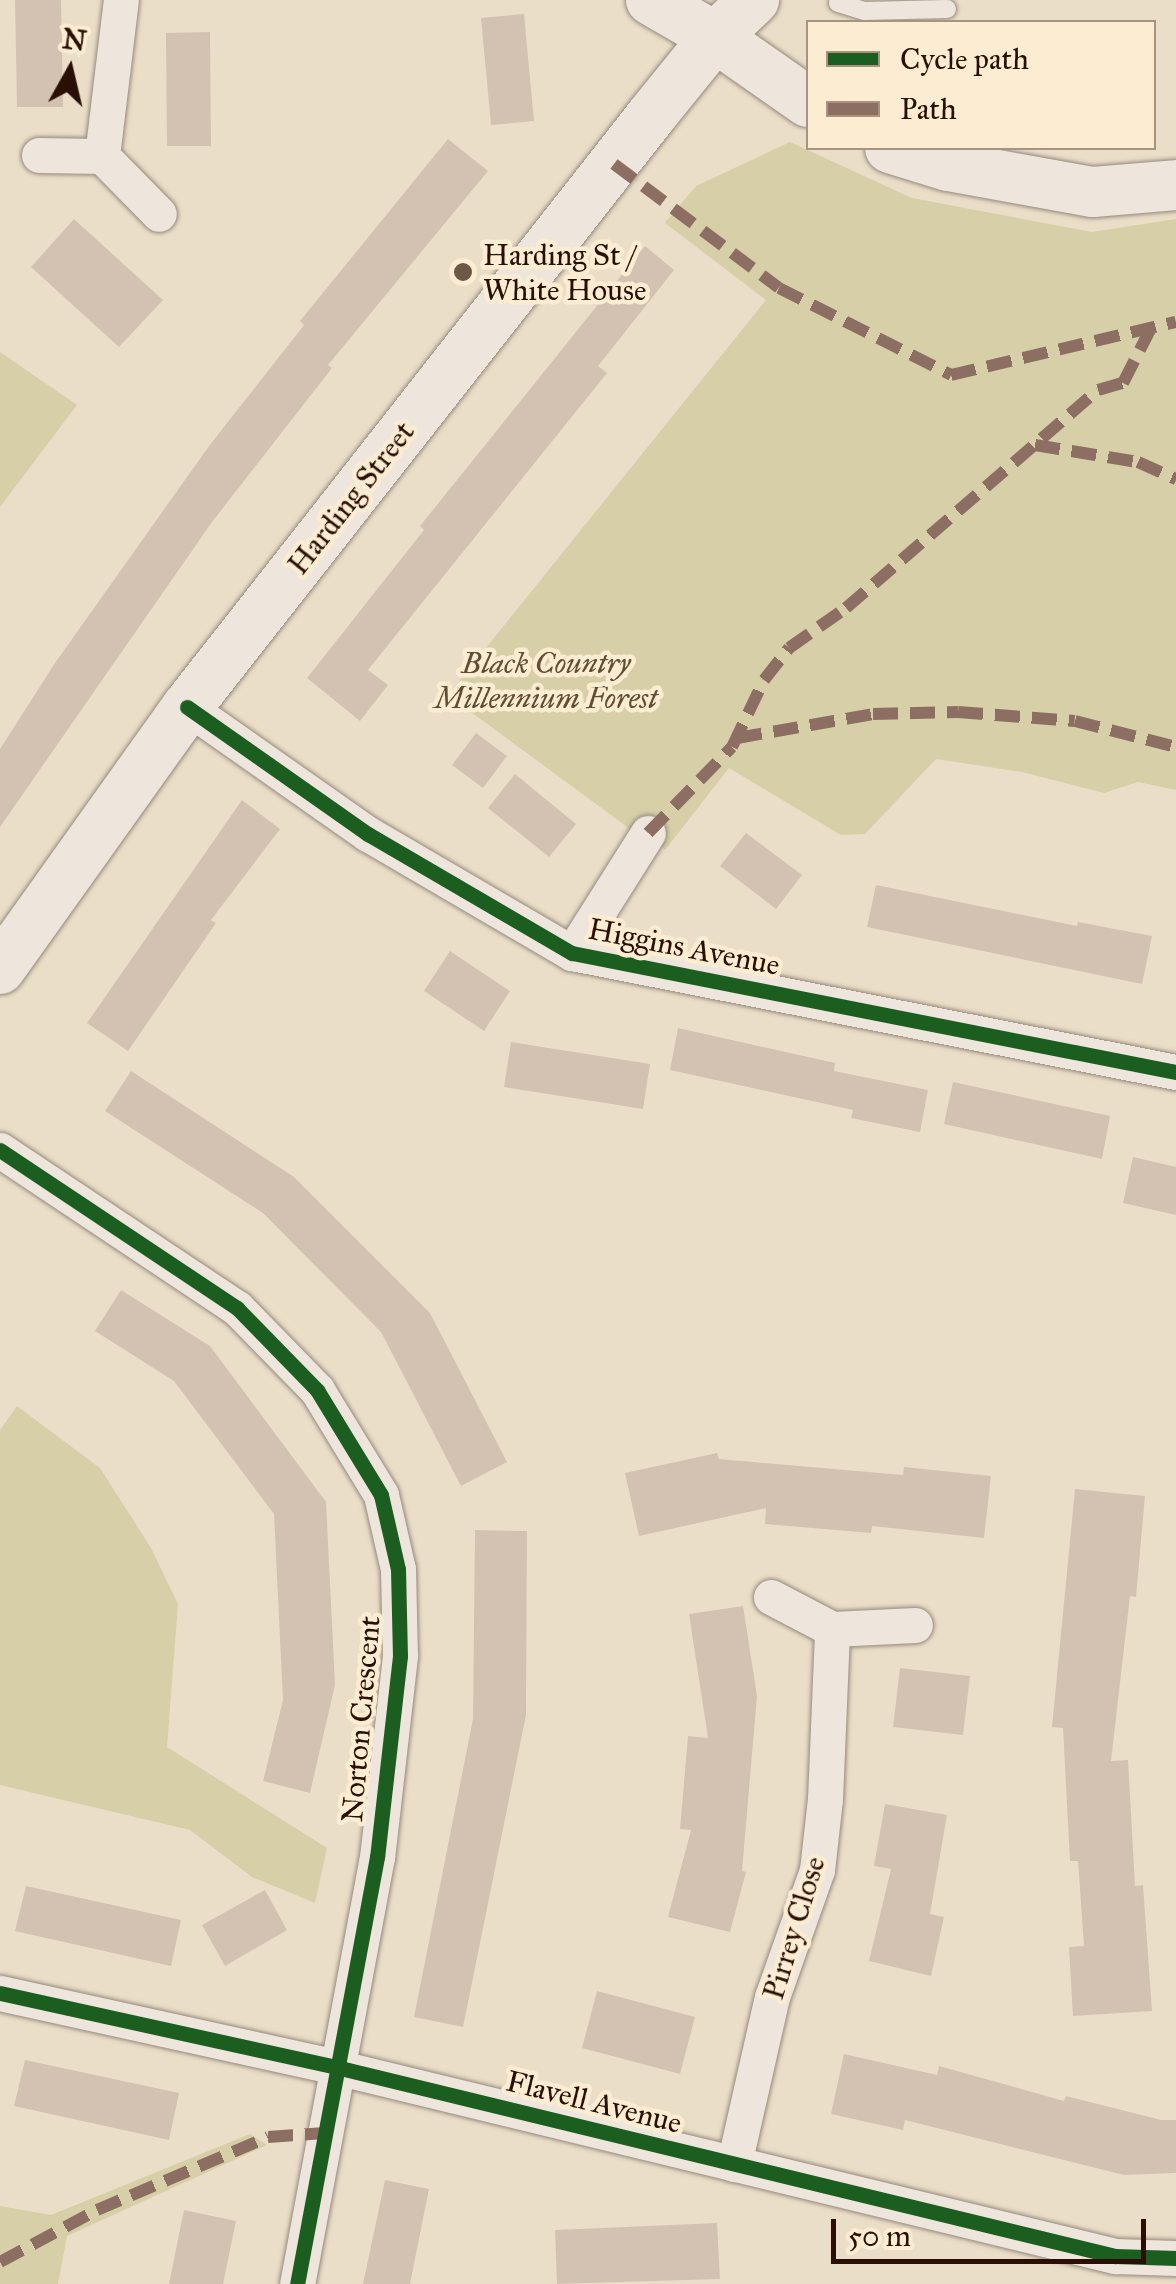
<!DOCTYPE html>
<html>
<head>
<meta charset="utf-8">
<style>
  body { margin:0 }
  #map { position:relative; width:1176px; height:2284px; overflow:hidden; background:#ebdec8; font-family:"IM FELL Great Primer",serif }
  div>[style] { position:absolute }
  .green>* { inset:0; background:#d6cfa7 }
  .building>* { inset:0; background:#d3c2b2 }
  .roads { filter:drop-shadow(0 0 2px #958a7d) drop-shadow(0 0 2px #958a7d) }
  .lane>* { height:18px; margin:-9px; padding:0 9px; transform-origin:9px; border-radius:9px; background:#eee6dc }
  .street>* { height:35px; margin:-17.5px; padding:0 17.5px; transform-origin:17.5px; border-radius:17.5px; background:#eee6dc }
  .secondary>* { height:50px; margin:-25px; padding:0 25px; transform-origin:25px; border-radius:25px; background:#eee6dc }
  .quiet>* { height:12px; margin-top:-6px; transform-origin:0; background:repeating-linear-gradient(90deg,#8d6e63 0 25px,transparent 0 37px) }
  .cycleway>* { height:15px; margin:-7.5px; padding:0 7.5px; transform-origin:7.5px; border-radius:7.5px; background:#1b5e20 }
  .dots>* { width:28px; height:28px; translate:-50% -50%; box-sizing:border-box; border:5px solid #fbecd2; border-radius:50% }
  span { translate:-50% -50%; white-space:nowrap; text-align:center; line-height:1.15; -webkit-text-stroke:9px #fbecd2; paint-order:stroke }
  .poi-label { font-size:30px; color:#290f04 }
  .left { translate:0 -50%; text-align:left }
  .street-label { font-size:30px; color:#290f04 }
  .park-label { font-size:30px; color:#5f4e34; font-style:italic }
  .legend { position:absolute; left:806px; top:20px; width:350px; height:130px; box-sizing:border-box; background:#fbecd2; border:2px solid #a79480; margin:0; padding:12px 18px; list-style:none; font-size:30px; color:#290f04 }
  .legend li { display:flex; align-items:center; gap:20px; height:50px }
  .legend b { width:50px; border:2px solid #a79480 }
  .north { position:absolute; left:20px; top:20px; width:100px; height:100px; -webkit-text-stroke:8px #fbecd2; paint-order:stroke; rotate:8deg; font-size:28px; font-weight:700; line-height:40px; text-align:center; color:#290f04 }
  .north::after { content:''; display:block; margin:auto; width:35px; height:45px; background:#290f04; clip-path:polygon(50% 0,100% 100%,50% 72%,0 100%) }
  .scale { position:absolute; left:831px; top:2219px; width:315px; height:45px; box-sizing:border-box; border:5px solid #290f04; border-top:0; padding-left:12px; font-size:30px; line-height:35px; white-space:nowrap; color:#290f04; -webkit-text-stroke:8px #fbecd2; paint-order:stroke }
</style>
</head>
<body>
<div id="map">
  <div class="green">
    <i style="clip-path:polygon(790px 142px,912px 198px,1092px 232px,1176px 219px,1176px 790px,1138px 782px,1104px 793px,1022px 772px,936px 759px,865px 834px,841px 835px,729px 768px,665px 850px,633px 824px,630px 829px,448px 695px,766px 300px,665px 223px,696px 186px)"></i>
    <i style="clip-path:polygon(0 352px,77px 405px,0 507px)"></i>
    <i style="clip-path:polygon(17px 1406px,100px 1468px,151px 1548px,178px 1604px,167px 1747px,327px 1848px,315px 1903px,252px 1877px,190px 1830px,0 1785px,0 1430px)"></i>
    <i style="clip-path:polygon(250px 2134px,267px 2145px,67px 2236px,58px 2284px,0 2284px,0 2206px,51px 2215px)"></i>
  </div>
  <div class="building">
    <i style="clip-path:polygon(15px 0,61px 0,63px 107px,17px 107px)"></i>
    <i style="clip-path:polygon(524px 14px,534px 121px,491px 125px,481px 18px)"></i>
    <i style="clip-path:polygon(210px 32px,211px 146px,167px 146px,166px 33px)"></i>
    <i style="clip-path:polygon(448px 139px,488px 171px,328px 365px,332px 368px,212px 522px,0 827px,0 749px,55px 663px,209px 446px,304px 325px,300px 321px)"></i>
    <i style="clip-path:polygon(74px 219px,163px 300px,119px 347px,31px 267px)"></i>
    <i style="clip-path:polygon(645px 246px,674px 270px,598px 366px,607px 373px,368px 670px,388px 685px,360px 721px,307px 678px,424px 530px,420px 526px)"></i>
    <i style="clip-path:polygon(476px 733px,507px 756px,483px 788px,452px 765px)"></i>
    <i style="clip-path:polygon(515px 774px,576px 824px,549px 857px,488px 808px)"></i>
    <i style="clip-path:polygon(242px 800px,280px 829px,211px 920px,216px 923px,128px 1051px,87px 1023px)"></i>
    <i style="clip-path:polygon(746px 833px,802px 875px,776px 909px,720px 866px)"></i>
    <i style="clip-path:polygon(876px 885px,1077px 926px,1078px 922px,1152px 936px,1142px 984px,867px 927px)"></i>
    <i style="clip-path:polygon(450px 951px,510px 991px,484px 1031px,424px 991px)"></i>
    <i style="clip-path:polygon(678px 1028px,835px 1063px,834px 1071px,928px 1090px,920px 1132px,851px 1118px,853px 1110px,670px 1070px)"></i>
    <i style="clip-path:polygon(511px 1042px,650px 1064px,643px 1109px,504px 1087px)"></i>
    <i style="clip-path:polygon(131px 1071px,294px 1177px,430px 1313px,507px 1462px,461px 1486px,381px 1332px,263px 1213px,105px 1111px)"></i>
    <i style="clip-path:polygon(953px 1082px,1110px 1116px,1102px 1159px,944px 1124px)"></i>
    <i style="clip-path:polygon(1133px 1157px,1176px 1167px,1176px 1215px,1123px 1203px)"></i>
    <i style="clip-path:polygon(121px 1290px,210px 1346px,326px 1502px,335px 1685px,310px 1793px,263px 1781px,283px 1700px,274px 1514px,174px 1381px,95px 1331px)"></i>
    <i style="clip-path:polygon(717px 1453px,719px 1459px,903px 1475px,904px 1467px,991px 1476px,984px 1538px,872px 1526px,871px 1533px,765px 1524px,766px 1508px,639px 1536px,625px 1473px)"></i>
    <i style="clip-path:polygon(1075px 1489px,1145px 1496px,1136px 1597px,1130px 1596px,1111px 1761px,1128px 1760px,1135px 1886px,1143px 1885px,1152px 2011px,1073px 2016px,1069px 1947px,1084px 1946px,1078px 1861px,1070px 1861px,1063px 1728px,1052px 1727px)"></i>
    <i style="clip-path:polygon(475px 1530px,527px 1531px,526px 1715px,463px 2027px,414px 2017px,473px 1719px)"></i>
    <i style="clip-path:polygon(743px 1606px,757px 1696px,742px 1871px,746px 1872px,730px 1932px,668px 1917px,691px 1830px,680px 1829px,688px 1736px,708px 1738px,689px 1614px)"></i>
    <i style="clip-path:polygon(900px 1668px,970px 1676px,963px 1735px,893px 1727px)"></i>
    <i style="clip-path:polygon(885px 1804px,947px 1815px,930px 1914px,944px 1917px,931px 1976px,869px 1961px,891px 1869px,874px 1866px)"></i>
    <i style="clip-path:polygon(26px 1886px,181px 1920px,171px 1966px,15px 1931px)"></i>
    <i style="clip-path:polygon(265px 1890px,287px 1930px,225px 1966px,202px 1925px)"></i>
    <i style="clip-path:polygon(597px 1991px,695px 2017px,680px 2074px,582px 2048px)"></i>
    <i style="clip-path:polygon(844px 2054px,937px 2075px,939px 2066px,1064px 2101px,1066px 2096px,1161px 2120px,1176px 2120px,1176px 2173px,1124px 2175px,905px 2120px,903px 2130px,831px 2114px)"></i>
    <i style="clip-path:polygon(25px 2060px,179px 2093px,169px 2140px,14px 2106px)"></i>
    <i style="clip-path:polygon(385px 2180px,429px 2189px,410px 2284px,363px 2284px)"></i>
    <i style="clip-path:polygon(184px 2210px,236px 2221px,223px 2284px,169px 2284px)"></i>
    <i style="clip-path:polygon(717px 2223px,720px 2279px,557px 2284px,555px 2230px)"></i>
  </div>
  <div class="roads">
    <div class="lane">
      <i style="left:838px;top:3px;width:28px;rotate:17deg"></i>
      <i style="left:865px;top:11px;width:82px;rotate:-1.4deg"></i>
    </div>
    <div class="street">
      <i style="left:39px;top:155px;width:63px;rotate:0.9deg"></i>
      <i style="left:102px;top:156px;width:81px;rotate:45.5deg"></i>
      <i style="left:102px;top:156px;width:157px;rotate:-83.1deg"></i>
      <i style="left:187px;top:707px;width:221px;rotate:35.1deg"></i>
      <i style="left:368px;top:834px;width:236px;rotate:30.3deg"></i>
      <i style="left:572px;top:953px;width:616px;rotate:11.15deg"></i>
      <i style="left:572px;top:953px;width:142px;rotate:-57.7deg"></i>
      <i style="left:0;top:1150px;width:285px;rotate:33.7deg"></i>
      <i style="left:237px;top:1308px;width:115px;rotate:45.7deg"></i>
      <i style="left:317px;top:1390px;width:123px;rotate:58.6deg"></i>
      <i style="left:381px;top:1495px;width:76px;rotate:77.1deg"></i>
      <i style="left:398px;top:1569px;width:87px;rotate:88.7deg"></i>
      <i style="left:400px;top:1656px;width:202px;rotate:96.5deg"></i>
      <i style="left:377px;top:1857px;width:434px;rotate:100.6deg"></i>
      <i style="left:771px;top:1597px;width:69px;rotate:27.7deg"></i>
      <i style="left:832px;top:1629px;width:83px;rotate:-2.8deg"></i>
      <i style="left:0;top:1993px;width:344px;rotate:12.4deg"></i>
      <i style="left:336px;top:2067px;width:802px;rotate:13.64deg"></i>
      <i style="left:1115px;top:2256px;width:61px;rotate:1.9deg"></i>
      <i style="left:734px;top:2164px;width:171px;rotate:-77.2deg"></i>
      <i style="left:772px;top:1997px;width:135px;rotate:-70.5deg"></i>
      <i style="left:817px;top:1870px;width:71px;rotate:-83.6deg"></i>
      <i style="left:825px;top:1799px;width:170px;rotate:-87.6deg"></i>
    </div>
    <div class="secondary">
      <i style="left:651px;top:0;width:74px;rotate:30deg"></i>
      <i style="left:715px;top:37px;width:113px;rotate:35deg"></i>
      <i style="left:890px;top:148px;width:61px;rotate:17.2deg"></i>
      <i style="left:948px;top:166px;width:147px;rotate:10.2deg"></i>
      <i style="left:1093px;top:192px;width:83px;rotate:-4.8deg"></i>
      <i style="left:0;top:969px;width:322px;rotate:-54.5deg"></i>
      <i style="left:187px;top:707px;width:751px;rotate:-51.86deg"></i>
      <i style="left:651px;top:116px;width:102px;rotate:-51deg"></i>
      <i style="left:715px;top:37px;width:54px;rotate:-43.5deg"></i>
    </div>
  </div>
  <div class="quiet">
    <i style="left:614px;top:164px;width:206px;rotate:36.9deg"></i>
    <i style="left:779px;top:288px;width:193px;rotate:26.8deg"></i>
    <i style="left:951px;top:375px;width:231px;rotate:-13.3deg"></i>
    <i style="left:1035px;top:445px;width:104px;rotate:9.4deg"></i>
    <i style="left:1138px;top:462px;width:42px;rotate:24.1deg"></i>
    <i style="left:737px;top:738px;width:138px;rotate:-10deg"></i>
    <i style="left:873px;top:714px;width:85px;rotate:-1.3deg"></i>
    <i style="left:958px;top:712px;width:117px;rotate:4.4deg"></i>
    <i style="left:1075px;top:721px;width:104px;rotate:14.4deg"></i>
    <i style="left:648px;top:833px;width:120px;rotate:-45.7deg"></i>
    <i style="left:732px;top:747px;width:74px;rotate:-64.5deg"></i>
    <i style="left:764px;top:680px;width:41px;rotate:-52deg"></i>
    <i style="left:789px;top:648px;width:70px;rotate:-35.1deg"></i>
    <i style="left:846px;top:608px;width:333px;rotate:-40.9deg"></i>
    <i style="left:1098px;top:390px;width:26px;rotate:-16deg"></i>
    <i style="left:1123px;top:383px;width:62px;rotate:-63deg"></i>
    <i style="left:0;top:2262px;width:110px;rotate:-28.2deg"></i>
    <i style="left:97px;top:2210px;width:186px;rotate:-23.1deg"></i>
    <i style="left:268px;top:2137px;width:57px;rotate:-4deg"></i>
  </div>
  <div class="cycleway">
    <i style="left:187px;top:707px;width:221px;rotate:35.1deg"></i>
    <i style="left:368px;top:834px;width:236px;rotate:30.3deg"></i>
    <i style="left:572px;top:953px;width:616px;rotate:11.15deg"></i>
    <i style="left:0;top:1150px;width:285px;rotate:33.7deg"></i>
    <i style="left:237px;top:1308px;width:115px;rotate:45.7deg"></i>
    <i style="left:317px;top:1390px;width:123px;rotate:58.6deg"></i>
    <i style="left:381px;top:1495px;width:76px;rotate:77.1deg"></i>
    <i style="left:398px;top:1569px;width:87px;rotate:88.7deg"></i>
    <i style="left:400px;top:1656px;width:202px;rotate:96.5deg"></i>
    <i style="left:377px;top:1857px;width:434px;rotate:100.6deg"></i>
    <i style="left:0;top:1993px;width:344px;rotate:12.4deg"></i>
    <i style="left:336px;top:2067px;width:802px;rotate:13.64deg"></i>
    <i style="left:1115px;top:2256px;width:61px;rotate:1.9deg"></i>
  </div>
  <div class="dots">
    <i style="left:463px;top:272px;background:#6d5749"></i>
  </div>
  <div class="poi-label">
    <span class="left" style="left:483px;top:272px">Harding St /<br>White House</span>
  </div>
  <div class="street-label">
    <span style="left:351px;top:498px;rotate:-52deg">Harding Street</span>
    <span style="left:684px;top:947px;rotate:11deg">Higgins Avenue</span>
    <span style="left:361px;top:1719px;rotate:-85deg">Norton Crescent</span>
    <span style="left:794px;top:1928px;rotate:-73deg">Pirrey Close</span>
    <span style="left:594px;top:2102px;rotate:14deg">Flavell Avenue</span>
  </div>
  <div class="park-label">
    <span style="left:546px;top:680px">Black Country<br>Millennium Forest</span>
  </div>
  <ul class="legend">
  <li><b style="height:12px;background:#1b5e20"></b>Cycle path</li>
  <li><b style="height:12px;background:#8d6e63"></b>Path</li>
  </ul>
  <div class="north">N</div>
  <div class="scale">50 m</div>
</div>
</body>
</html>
